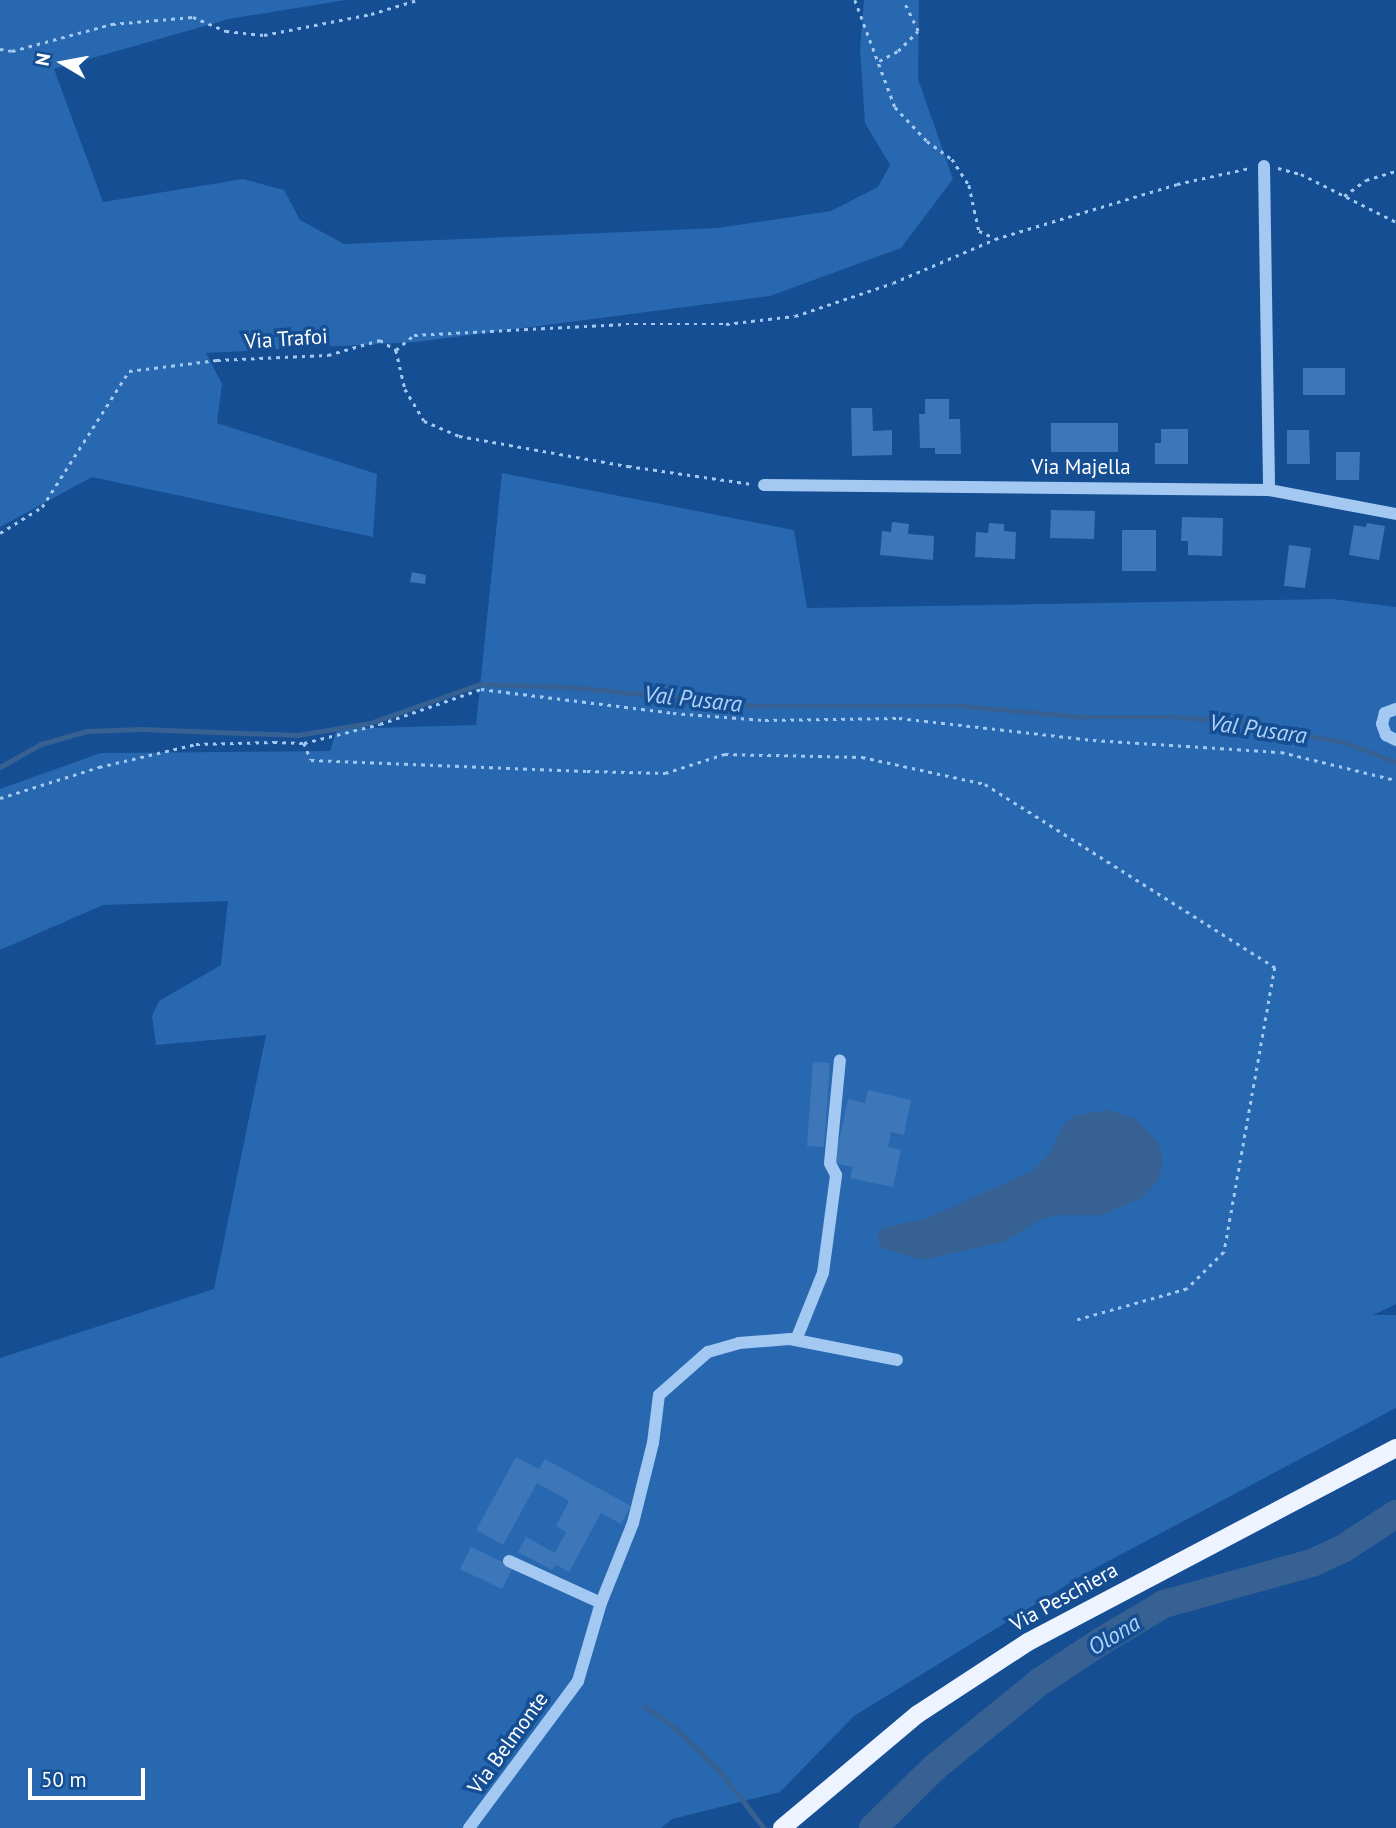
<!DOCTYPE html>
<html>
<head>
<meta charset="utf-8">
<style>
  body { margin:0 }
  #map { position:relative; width:1396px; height:1828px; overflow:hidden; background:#154e92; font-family:"PT Sans",sans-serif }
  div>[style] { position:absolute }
  .green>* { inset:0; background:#2768b1 }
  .water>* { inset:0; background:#376193 }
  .stream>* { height:4.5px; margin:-2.25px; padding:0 2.25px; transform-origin:2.25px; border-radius:2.25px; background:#376193 }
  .river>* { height:28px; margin:-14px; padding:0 14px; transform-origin:14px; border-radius:14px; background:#376193 }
  .building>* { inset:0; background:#3d77ba }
  .path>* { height:2.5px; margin-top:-1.25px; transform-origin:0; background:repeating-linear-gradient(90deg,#a3c8f1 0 3.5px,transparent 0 8.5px) }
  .minor>* { height:12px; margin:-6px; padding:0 6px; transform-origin:6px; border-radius:6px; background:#a3c8f1 }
  .major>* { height:18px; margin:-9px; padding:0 9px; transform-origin:9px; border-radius:9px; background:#edf4ff }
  span { translate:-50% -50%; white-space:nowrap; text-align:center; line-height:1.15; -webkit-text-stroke:7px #154e92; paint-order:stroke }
  .street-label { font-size:21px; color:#fff }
  .water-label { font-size:23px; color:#afd2f8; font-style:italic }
  .north { position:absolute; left:28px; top:28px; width:70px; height:70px; -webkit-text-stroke:5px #154e92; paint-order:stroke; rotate:280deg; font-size:19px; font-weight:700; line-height:28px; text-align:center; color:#fff }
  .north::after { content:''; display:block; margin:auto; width:24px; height:32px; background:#fff; clip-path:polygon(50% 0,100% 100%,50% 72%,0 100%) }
  .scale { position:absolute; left:28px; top:1768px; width:117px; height:32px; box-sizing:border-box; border:4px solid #fff; border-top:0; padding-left:9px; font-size:21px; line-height:24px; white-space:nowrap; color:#fff; -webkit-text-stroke:5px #154e92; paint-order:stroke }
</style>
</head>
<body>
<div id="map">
  <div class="green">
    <i style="clip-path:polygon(0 0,345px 0,229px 19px,54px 69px,103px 202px,243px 179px,284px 190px,300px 220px,344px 244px,718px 228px,831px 211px,878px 187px,890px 165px,865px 123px,860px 49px,864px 0,919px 0,918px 79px,953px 179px,901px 248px,770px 296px,416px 342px,206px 353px,222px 384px,217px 423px,377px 474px,373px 537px,92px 477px,0 527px)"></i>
    <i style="clip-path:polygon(502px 473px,794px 530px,807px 608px,1332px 599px,1396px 607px,1396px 1304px,1373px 1315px,1396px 1315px,1396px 1408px,1086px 1573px,854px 1716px,780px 1792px,672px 1819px,661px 1828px,0 1828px,0 1358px,214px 1289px,266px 1035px,156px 1045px,152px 1016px,159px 1001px,221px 965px,228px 901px,103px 905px,0 950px,0 789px,101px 753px,330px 751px,337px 729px,476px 725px)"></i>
  </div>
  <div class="water">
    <i style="clip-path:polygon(1108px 1110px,1136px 1119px,1159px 1144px,1163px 1163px,1159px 1180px,1143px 1197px,1103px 1215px,1056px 1215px,1040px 1220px,1004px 1242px,922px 1260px,881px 1248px,878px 1242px,878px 1232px,885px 1227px,925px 1219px,1034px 1170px,1051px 1151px,1064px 1124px,1076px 1115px)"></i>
  </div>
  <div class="stream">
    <i style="left:0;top:767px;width:47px;rotate:-29.3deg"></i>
    <i style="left:41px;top:744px;width:48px;rotate:-15.8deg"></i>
    <i style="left:87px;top:731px;width:54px;rotate:-2.1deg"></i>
    <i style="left:141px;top:729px;width:157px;rotate:2.2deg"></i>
    <i style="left:298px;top:735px;width:73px;rotate:-9.5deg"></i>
    <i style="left:370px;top:723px;width:117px;rotate:-19.5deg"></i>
    <i style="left:480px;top:684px;width:91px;rotate:1.9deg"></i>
    <i style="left:571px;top:687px;width:190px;rotate:5.7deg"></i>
    <i style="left:760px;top:706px;width:204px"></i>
    <i style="left:964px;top:706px;width:119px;rotate:5.3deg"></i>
    <i style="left:1082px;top:717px;width:96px"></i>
    <i style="left:1178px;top:717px;width:48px;rotate:4.8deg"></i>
    <i style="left:1226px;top:721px;width:120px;rotate:10.1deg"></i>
    <i style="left:1344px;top:742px;width:56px;rotate:21deg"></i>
    <i style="left:644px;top:1706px;width:38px;rotate:35deg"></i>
    <i style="left:675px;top:1728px;width:62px;rotate:43.7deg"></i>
    <i style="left:720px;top:1771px;width:72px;rotate:52.3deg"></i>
  </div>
  <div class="river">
    <i style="left:873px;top:1828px;width:87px;rotate:-44.5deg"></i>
    <i style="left:935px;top:1767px;width:136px;rotate:-39.1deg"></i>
    <i style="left:1041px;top:1681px;width:71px;rotate:-33.5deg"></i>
    <i style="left:1100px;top:1642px;width:74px;rotate:-30.7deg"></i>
    <i style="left:1164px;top:1604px;width:154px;rotate:-15.5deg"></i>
    <i style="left:1312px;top:1563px;width:35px;rotate:-25deg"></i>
    <i style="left:1344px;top:1548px;width:62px;rotate:-33.2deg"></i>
  </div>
  <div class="building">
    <i style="clip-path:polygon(1303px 368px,1345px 368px,1345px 395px,1303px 395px)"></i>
    <i style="clip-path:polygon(925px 399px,949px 399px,949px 419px,960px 419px,961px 454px,935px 454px,935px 448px,920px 448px,919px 414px,925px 414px)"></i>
    <i style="clip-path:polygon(851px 408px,872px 408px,873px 431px,892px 430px,892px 455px,852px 456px)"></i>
    <i style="clip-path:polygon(1051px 423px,1118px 423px,1118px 452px,1051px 452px)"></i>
    <i style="clip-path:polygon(1161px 429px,1188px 429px,1188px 464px,1155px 464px,1155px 443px,1161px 443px)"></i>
    <i style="clip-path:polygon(1287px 430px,1309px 430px,1310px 464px,1287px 464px)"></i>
    <i style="clip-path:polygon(1336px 452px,1360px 452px,1359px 480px,1336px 480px)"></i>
    <i style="clip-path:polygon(1051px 510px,1095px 511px,1094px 539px,1050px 538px)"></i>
    <i style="clip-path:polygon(1182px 517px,1223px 518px,1222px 556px,1188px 555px,1188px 541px,1181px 541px)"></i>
    <i style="clip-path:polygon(892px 522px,909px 524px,908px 534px,934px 536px,933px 560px,880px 555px,882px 531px,891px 532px)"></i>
    <i style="clip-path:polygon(989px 523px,1004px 524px,1004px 531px,1016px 532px,1015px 559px,975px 557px,976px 532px,988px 533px)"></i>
    <i style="clip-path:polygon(1367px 523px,1385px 526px,1379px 560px,1349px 555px,1354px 525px,1366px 527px)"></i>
    <i style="clip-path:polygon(1122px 530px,1156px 530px,1156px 571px,1122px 571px)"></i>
    <i style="clip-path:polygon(1289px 545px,1311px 548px,1305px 588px,1284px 586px)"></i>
    <i style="clip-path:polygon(412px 572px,426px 575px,425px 584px,410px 582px)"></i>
    <i style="clip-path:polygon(813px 1062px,830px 1063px,824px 1147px,807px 1146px)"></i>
    <i style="clip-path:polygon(868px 1090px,911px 1100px,904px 1135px,891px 1132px,888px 1147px,901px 1150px,893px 1187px,850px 1178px,853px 1167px,834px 1163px,848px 1099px,865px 1103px)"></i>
    <i style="clip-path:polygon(516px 1457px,539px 1469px,545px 1459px,631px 1506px,621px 1524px,601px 1513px,569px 1572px,556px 1565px,552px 1570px,518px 1552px,526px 1537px,555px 1553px,566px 1532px,556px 1526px,569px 1501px,537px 1483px,503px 1545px,476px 1530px)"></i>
    <i style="clip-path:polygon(471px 1547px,513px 1567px,502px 1589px,460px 1569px)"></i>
  </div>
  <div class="path">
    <i style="left:855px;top:0;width:114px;rotate:69.5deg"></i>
    <i style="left:895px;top:107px;width:47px;rotate:46.7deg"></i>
    <i style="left:927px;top:141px;width:31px;rotate:36deg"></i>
    <i style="left:952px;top:159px;width:31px;rotate:57deg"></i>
    <i style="left:969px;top:185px;width:47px;rotate:77.7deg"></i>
    <i style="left:979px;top:231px;width:17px;rotate:24deg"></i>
    <i style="left:0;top:49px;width:12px;rotate:9deg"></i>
    <i style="left:12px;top:51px;width:104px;rotate:-15.1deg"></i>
    <i style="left:112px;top:24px;width:81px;rotate:-4.9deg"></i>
    <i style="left:193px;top:17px;width:36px;rotate:23deg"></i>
    <i style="left:226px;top:31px;width:38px;rotate:6deg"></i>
    <i style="left:264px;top:35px;width:109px;rotate:-11.1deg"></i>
    <i style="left:371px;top:14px;width:48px;rotate:-16.9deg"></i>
    <i style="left:879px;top:61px;width:21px;rotate:-28deg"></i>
    <i style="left:898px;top:51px;width:28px;rotate:-45deg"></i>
    <i style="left:918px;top:31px;width:34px;rotate:-116deg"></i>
    <i style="left:1278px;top:168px;width:24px;rotate:15deg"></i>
    <i style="left:1301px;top:174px;width:106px;rotate:26.8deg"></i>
    <i style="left:1344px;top:196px;width:27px;rotate:-36deg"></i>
    <i style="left:1366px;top:180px;width:31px;rotate:-17deg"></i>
    <i style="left:396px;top:350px;width:23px;rotate:-40deg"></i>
    <i style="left:414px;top:335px;width:212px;rotate:-3deg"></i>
    <i style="left:626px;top:324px;width:100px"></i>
    <i style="left:726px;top:324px;width:69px;rotate:-6.6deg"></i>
    <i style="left:795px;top:316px;width:103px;rotate:-18.6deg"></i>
    <i style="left:893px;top:283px;width:111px;rotate:-23.3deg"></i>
    <i style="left:995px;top:239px;width:190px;rotate:-16.8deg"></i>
    <i style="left:1177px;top:184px;width:75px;rotate:-12.4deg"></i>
    <i style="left:0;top:533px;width:49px;rotate:-31.8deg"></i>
    <i style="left:42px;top:507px;width:161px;rotate:-57.4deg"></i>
    <i style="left:129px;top:371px;width:89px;rotate:-7.1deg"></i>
    <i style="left:217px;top:360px;width:111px;rotate:-2.6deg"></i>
    <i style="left:328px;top:355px;width:54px;rotate:-16.1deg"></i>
    <i style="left:380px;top:340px;width:19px;rotate:32deg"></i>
    <i style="left:396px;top:350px;width:40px;rotate:77deg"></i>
    <i style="left:405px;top:389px;width:37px;rotate:59deg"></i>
    <i style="left:424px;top:421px;width:38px;rotate:23deg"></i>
    <i style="left:459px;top:436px;width:172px;rotate:10.1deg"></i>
    <i style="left:628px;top:466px;width:125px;rotate:8.3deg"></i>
    <i style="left:304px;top:743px;width:78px;rotate:-14deg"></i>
    <i style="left:380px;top:724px;width:107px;rotate:-19.1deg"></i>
    <i style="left:481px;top:689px;width:193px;rotate:7.1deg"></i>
    <i style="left:673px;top:713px;width:92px;rotate:4.4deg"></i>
    <i style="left:765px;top:720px;width:134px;rotate:-0.9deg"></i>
    <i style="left:899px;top:718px;width:195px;rotate:6.5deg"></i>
    <i style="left:1093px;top:740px;width:188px;rotate:3.7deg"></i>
    <i style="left:1281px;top:752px;width:118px;rotate:13.7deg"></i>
    <i style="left:0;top:798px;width:104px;rotate:-17.4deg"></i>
    <i style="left:99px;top:767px;width:100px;rotate:-13.3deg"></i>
    <i style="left:196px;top:744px;width:78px;rotate:-1.5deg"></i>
    <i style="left:274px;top:742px;width:30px;rotate:2deg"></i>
    <i style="left:304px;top:743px;width:18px;rotate:68deg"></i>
    <i style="left:311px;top:760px;width:276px;rotate:2.3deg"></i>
    <i style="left:587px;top:771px;width:78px;rotate:1.5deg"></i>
    <i style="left:665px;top:773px;width:63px;rotate:-17.6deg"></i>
    <i style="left:725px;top:754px;width:137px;rotate:1.3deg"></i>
    <i style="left:862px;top:757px;width:126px;rotate:12.4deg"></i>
    <i style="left:985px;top:784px;width:343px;rotate:32.3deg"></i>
    <i style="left:1275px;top:967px;width:290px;rotate:100.1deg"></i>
    <i style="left:1224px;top:1252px;width:52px;rotate:135deg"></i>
    <i style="left:1187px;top:1289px;width:114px;rotate:164.3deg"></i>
  </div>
  <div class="minor">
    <i style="left:1264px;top:166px;width:324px;rotate:89.1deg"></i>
    <i style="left:764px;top:485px;width:505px;rotate:0.57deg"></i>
    <i style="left:1269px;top:490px;width:129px;rotate:10.7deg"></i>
    <i style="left:1396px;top:709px;width:12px;rotate:160deg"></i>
    <i style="left:1385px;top:713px;width:11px;rotate:105deg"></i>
    <i style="left:1382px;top:724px;width:12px;rotate:70deg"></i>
    <i style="left:1386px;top:735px;width:11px;rotate:27deg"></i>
    <i style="left:796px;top:1340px;width:72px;rotate:-68.1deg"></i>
    <i style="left:823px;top:1273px;width:99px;rotate:-82.4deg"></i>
    <i style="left:836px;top:1175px;width:13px;rotate:-117deg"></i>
    <i style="left:830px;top:1163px;width:103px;rotate:-84.5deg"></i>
    <i style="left:509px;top:1561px;width:101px;rotate:24.5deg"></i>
    <i style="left:469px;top:1828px;width:183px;rotate:-53.4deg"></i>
    <i style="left:578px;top:1681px;width:81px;rotate:-73.6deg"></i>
    <i style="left:601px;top:1603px;width:86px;rotate:-68.2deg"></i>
    <i style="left:633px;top:1523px;width:82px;rotate:-76deg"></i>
    <i style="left:653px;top:1443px;width:48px;rotate:-82.9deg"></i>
    <i style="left:659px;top:1395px;width:65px;rotate:-41.3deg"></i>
    <i style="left:708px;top:1352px;width:32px;rotate:-16deg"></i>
    <i style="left:739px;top:1343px;width:51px;rotate:-4.5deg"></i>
    <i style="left:790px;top:1339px;width:109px;rotate:11.1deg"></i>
  </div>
  <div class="major">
    <i style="left:782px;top:1828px;width:177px;rotate:-40deg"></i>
    <i style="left:918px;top:1714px;width:131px;rotate:-33.2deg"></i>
    <i style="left:1028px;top:1642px;width:416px;rotate:-27.8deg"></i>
  </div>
  <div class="street-label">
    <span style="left:286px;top:339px;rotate:-4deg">Via Trafoi</span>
    <span style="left:1081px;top:467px">Via Majella</span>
    <span style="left:1064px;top:1597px;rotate:-29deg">Via Peschiera</span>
    <span style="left:508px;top:1743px;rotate:-54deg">Via Belmonte</span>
  </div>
  <div class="water-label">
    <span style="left:693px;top:699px;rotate:6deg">Val Pusara</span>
    <span style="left:1258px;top:729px;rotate:8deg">Val Pusara</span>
    <span style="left:1114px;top:1635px;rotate:-31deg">Olona</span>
  </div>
  <div class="north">N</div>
  <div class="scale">50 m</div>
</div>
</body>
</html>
